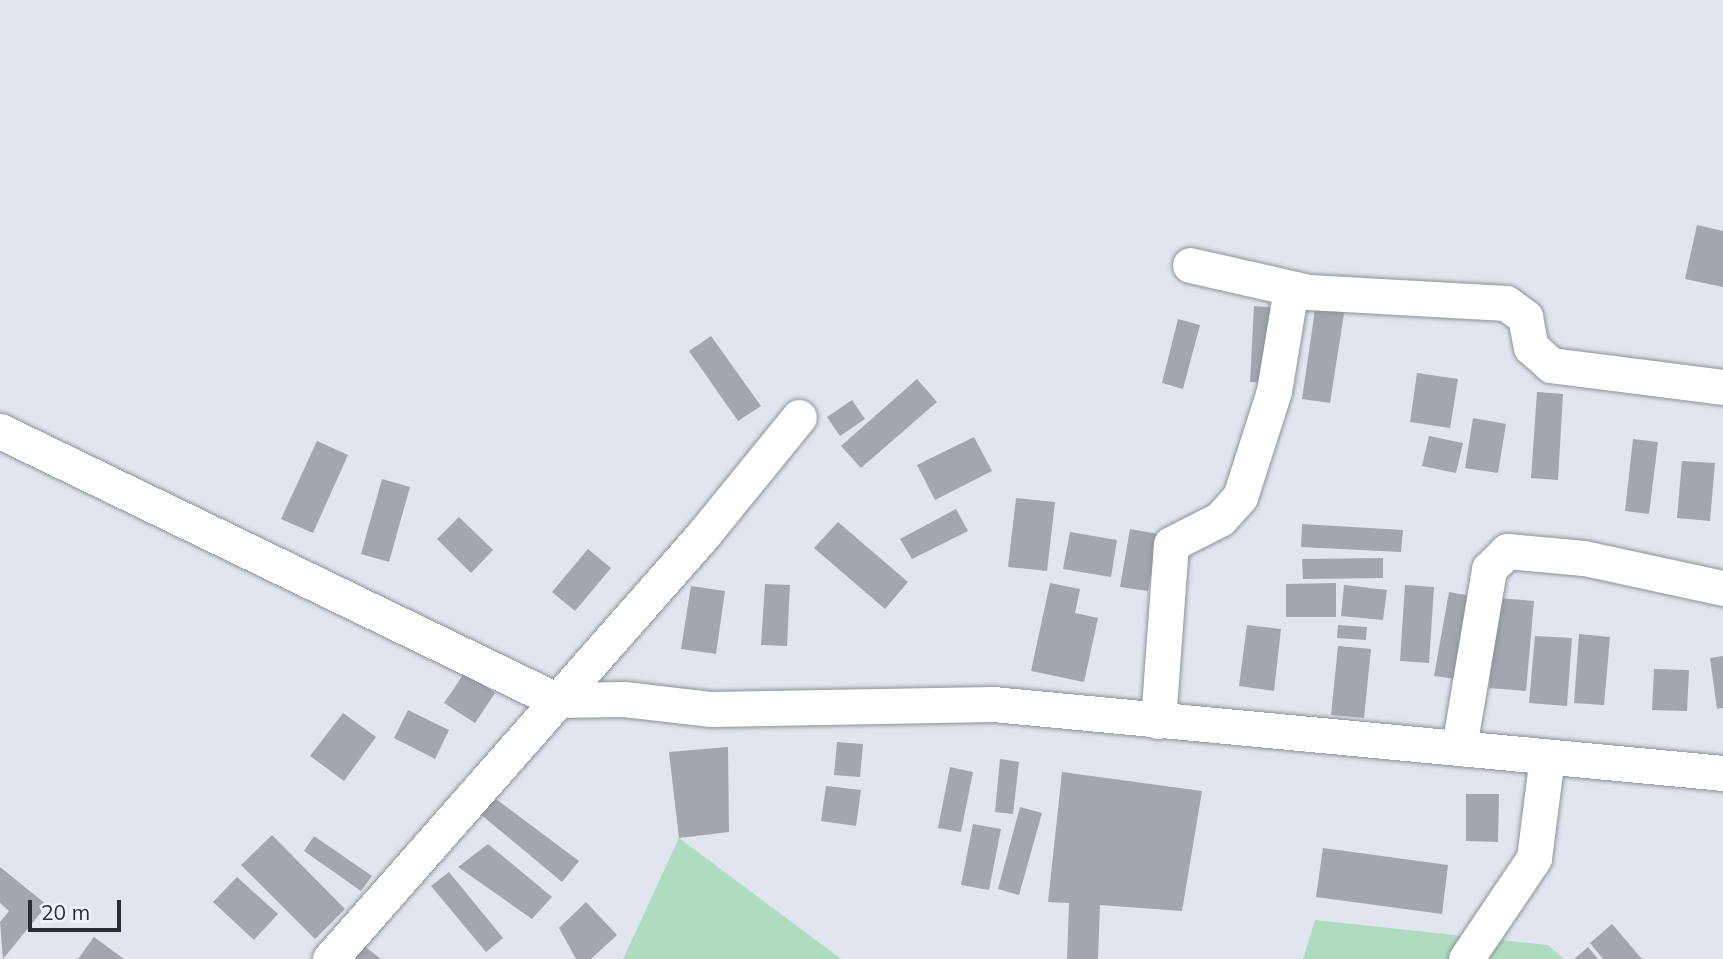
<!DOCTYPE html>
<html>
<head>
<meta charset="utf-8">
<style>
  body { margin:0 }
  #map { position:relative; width:1723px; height:959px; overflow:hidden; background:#e1e6ee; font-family:Mulish,sans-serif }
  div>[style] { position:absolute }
  .green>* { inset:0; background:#afdcc1 }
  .building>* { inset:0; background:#a2a6ae }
  .roads { filter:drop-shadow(0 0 2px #8d9198) drop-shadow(0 0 2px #8d9198) }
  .street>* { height:35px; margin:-17.5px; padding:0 17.5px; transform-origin:17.5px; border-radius:17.5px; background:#fff }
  span { translate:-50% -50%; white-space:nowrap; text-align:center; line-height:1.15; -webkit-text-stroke:5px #eef3fb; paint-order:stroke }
  .scale { position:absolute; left:28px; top:900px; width:93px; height:32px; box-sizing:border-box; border:4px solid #2b2d30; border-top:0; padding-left:9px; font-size:21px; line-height:24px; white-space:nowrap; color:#2b2d30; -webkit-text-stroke:5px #eef3fb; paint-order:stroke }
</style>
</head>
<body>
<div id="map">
  <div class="green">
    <i style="clip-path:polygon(679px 838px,841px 959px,623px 959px)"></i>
    <i style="clip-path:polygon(1315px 920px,1548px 945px,1564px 959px,1303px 959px)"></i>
  </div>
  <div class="building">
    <i style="clip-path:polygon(1697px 225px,1723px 231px,1723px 287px,1685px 279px)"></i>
    <i style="clip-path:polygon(1317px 296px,1346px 301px,1330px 403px,1302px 399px)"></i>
    <i style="clip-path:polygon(1254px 306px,1282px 308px,1277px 383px,1250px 382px)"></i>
    <i style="clip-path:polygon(1178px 319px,1200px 325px,1183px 389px,1162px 383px)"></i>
    <i style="clip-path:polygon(711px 336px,761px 406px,738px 421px,689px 351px)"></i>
    <i style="clip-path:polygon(1417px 373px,1458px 379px,1450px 428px,1410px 422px)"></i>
    <i style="clip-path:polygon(917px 379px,937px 402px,861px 468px,841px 446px)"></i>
    <i style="clip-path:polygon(1537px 392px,1563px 394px,1558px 480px,1531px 478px)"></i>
    <i style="clip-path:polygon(852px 400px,865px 419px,840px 436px,827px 417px)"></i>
    <i style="clip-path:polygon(1473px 418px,1506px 424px,1498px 473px,1465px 468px)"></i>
    <i style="clip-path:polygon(1429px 436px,1463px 443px,1456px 473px,1422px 466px)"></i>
    <i style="clip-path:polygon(974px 437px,992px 471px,935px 500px,917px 465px)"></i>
    <i style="clip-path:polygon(1633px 439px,1658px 442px,1649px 514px,1625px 511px)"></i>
    <i style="clip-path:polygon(317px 441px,348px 455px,313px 533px,281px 519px)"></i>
    <i style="clip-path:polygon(1682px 461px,1715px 463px,1710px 521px,1677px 518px)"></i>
    <i style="clip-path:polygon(382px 479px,410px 487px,389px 562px,361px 554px)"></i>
    <i style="clip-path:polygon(1016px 498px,1055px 502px,1047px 571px,1008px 567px)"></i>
    <i style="clip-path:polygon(956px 509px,968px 531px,912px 559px,900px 539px)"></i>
    <i style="clip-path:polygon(459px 517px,493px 550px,471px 573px,437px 539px)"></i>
    <i style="clip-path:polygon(838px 522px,908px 582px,885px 609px,814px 548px)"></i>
    <i style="clip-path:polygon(1302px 524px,1403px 530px,1401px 552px,1301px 547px)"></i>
    <i style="clip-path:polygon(1130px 529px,1158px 534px,1148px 591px,1120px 587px)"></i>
    <i style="clip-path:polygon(1070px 532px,1117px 540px,1111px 577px,1063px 569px)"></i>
    <i style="clip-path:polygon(588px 549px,611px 568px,575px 611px,552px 592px)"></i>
    <i style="clip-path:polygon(1383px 558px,1383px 578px,1303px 579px,1302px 559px)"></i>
    <i style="clip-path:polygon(1050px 583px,1080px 589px,1075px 613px,1098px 618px,1084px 682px,1031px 671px)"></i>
    <i style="clip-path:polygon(1336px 583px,1336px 617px,1286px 617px,1286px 584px)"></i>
    <i style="clip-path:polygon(765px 584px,790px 585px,787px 646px,761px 645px)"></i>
    <i style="clip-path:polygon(1344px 585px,1387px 590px,1383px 620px,1341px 616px)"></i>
    <i style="clip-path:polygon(1405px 585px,1434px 587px,1429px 663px,1400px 661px)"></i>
    <i style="clip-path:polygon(691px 586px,725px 591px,716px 654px,681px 649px)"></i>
    <i style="clip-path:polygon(1449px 592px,1471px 596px,1456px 679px,1434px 676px)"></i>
    <i style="clip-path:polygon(1498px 598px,1534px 601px,1526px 691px,1489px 688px)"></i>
    <i style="clip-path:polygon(1247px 625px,1281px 629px,1274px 691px,1239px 686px)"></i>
    <i style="clip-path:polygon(1338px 625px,1367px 627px,1366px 640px,1337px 638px)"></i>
    <i style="clip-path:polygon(1579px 634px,1610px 637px,1604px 705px,1574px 703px)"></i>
    <i style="clip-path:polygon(1535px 636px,1572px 638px,1567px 706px,1529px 703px)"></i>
    <i style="clip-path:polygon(1338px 646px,1371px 649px,1364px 718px,1331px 715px)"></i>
    <i style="clip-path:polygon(1723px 656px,1723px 708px,1717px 709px,1710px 658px)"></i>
    <i style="clip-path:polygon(1654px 669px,1689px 670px,1687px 711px,1652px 710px)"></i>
    <i style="clip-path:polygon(465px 672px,495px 693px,475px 723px,444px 703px)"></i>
    <i style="clip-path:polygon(408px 710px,449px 730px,435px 759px,394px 738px)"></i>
    <i style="clip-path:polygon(343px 713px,376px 737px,344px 781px,310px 756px)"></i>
    <i style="clip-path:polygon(837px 742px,863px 744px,860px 777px,834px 775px)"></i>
    <i style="clip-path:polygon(728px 747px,729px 832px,679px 838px,669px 752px)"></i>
    <i style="clip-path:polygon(1000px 759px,1019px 762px,1013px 814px,995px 812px)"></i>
    <i style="clip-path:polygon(950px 767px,973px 772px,961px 832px,938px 828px)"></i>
    <i style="clip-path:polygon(1062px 772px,1202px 791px,1182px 911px,1100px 905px,1098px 959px,1067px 959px,1069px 903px,1048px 902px)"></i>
    <i style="clip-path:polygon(826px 786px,861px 790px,856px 826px,821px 821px)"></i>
    <i style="clip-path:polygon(1466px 794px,1499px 794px,1498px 842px,1466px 841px)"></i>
    <i style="clip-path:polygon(492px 796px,579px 861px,562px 882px,473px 808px)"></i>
    <i style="clip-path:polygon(1020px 807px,1042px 813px,1019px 895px,998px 889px)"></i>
    <i style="clip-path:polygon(973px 824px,1001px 829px,989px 890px,961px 885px)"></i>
    <i style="clip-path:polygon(272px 835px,345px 909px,315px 939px,241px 865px)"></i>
    <i style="clip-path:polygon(314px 836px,372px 876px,361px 891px,304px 851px)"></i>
    <i style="clip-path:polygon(488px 844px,552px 897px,532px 919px,458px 867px)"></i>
    <i style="clip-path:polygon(1323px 848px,1448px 865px,1442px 914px,1316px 897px)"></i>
    <i style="clip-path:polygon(0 867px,47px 905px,3px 959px,0 922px,9px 911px,0 903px)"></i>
    <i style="clip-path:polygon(449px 872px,503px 938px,486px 952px,431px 886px)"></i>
    <i style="clip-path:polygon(237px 877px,278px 914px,254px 940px,213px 902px)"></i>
    <i style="clip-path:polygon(586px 902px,617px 935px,591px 959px,576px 959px,559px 928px)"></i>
    <i style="clip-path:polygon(1612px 924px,1642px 959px,1603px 959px,1590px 943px)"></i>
    <i style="clip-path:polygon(94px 937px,124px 959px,78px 959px)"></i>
    <i style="clip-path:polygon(359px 942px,381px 959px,345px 959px)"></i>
    <i style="clip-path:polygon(1588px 947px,1598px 959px,1574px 959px)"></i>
  </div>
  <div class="roads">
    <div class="street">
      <i style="left:1190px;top:265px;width:122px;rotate:12.8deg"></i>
      <i style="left:1309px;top:292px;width:197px;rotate:3.2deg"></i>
      <i style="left:1506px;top:303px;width:24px;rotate:36deg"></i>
      <i style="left:1525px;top:317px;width:31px;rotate:79deg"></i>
      <i style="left:1531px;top:347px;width:27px;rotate:42deg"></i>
      <i style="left:1551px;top:365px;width:173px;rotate:7.3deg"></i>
      <i style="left:0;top:431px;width:618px;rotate:25.82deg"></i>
      <i style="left:556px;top:700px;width:68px;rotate:-0.8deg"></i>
      <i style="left:624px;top:699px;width:88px;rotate:6.6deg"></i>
      <i style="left:711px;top:709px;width:282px;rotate:-1deg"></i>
      <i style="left:993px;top:704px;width:733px;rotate:5.4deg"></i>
      <i style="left:1158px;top:721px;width:177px;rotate:-85.8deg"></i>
      <i style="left:1171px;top:544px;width:55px;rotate:-27deg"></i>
      <i style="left:1220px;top:519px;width:30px;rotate:-48deg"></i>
      <i style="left:1240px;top:497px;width:111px;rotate:-72.2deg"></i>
      <i style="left:1274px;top:391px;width:104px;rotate:-80.6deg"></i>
      <i style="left:1459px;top:747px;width:181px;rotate:-80.4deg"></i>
      <i style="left:1489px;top:569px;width:25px;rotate:-45deg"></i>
      <i style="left:1507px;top:551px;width:77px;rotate:5.2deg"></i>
      <i style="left:1584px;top:558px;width:142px;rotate:12.2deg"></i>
      <i style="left:330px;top:959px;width:565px;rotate:-48.66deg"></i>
      <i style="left:703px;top:535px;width:152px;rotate:-50.9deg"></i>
      <i style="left:1466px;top:959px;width:122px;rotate:-56deg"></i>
      <i style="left:1534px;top:858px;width:102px;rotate:-82.7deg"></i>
    </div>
  </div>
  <div class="scale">20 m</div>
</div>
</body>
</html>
